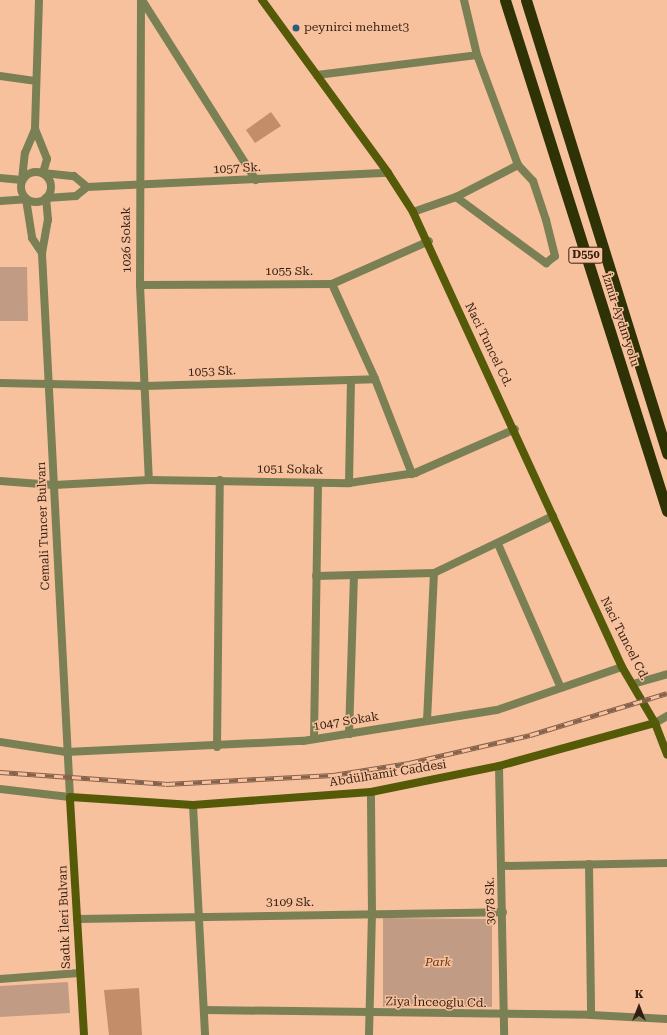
<!DOCTYPE html>
<html>
<head>
<meta charset="utf-8">
<style>
  body { margin:0 }
  #map { position:relative; width:667px; height:1035px; overflow:hidden; background:#f8c19e; font-family:"Roboto Serif",serif }
  div>[style] { position:absolute }
  .green>* { inset:0; background:#c19b83 }
  .building>* { inset:0; background:#c38d69 }
  .minor>* { height:8px; margin:-4px; padding:0 4px; transform-origin:4px; border-radius:4px; background:#7a8053 }
  .minor>.ring { margin:-4px; padding:0; box-sizing:content-box; background:none; border:8px solid #7a8053; border-radius:50% }
  .secondary>* { height:8px; margin:-4px; padding:0 4px; transform-origin:4px; border-radius:4px; background:#545a08 }
  .trunk>* { height:11px; margin:-5.5px; padding:0 5.5px; transform-origin:5.5px; border-radius:5.5px; background:#2e3204 }
  .rail>* { height:4.5px; margin-top:-2.25px; transform-origin:0; background:repeating-linear-gradient(90deg,#f8c19e 0 9px,#85624b 0 18px); box-sizing:border-box; border-block:1px solid #85624b }
  .dots>* { width:11px; height:11px; translate:-50% -50%; box-sizing:border-box; border:2px solid #f8c19e; border-radius:50% }
  span { translate:-50% -50%; white-space:nowrap; text-align:center; line-height:1.15; -webkit-text-stroke:3px #f8c19e; paint-order:stroke }
  .shield-label span { padding:1px 3px; background:#f8c19e; border:1px solid; border-radius:3px; -webkit-text-stroke-width:0 }
  .shield-label { font-size:11px; color:#331f11; font-weight:700 }
  .poi-label { font-size:12px; color:#331f11 }
  .left { translate:0 -50%; text-align:left }
  .street-label { font-size:12px; color:#331f11 }
  .park-label { font-size:12px; color:#683409; font-style:italic }
  .north { position:absolute; left:619px; top:987px; width:40px; height:40px; -webkit-text-stroke:3px #f8c19e; paint-order:stroke; rotate:0deg; font-size:11px; font-weight:700; line-height:16px; text-align:center; color:#331f11 }
  .north::after { content:''; display:block; margin:auto; width:14px; height:18px; background:#331f11; clip-path:polygon(50% 0,100% 100%,50% 72%,0 100%) }
</style>
</head>
<body>
<div id="map">
  <div class="green">
    <i style="clip-path:polygon(0 267px,27px 267px,28px 321px,0 321px)"></i>
    <i style="clip-path:polygon(383px 918px,492px 919px,492px 1007px,383px 1007px)"></i>
    <i style="clip-path:polygon(68px 982px,70px 1013px,0 1017px,0 986px)"></i>
  </div>
  <div class="building">
    <i style="clip-path:polygon(271px 112px,281px 126px,255px 143px,246px 130px)"></i>
    <i style="clip-path:polygon(139px 988px,142px 1035px,109px 1035px,104px 990px)"></i>
  </div>
  <div class="minor">
    <i style="left:39px;top:0;width:129px;rotate:91.8deg"></i>
    <i style="left:35px;top:129px;width:32px;rotate:68deg"></i>
    <i style="left:47px;top:159px;width:15px;rotate:106deg"></i>
    <i style="left:43px;top:173px;width:31px;rotate:6deg"></i>
    <i style="left:74px;top:176px;width:17px;rotate:40deg"></i>
    <i style="left:141px;top:0;width:285px;rotate:90.2deg"></i>
    <i style="left:140px;top:285px;width:195px;rotate:87.4deg"></i>
    <i style="left:142px;top:0;width:213px;rotate:57.7deg"></i>
    <i style="left:317px;top:75px;width:161px;rotate:-7.1deg"></i>
    <i style="left:0;top:76px;width:35px;rotate:8deg"></i>
    <i class="ring" style="left:21px;top:172px;width:22px;height:22px"></i>
    <i style="left:0;top:178px;width:22px;rotate:5deg"></i>
    <i style="left:22px;top:180px;width:27px;rotate:-84deg"></i>
    <i style="left:25px;top:153px;width:26px;rotate:-67deg"></i>
    <i style="left:87px;top:187px;width:301px;rotate:-2.7deg"></i>
    <i style="left:456px;top:197px;width:112px;rotate:36.3deg"></i>
    <i style="left:546px;top:263px;width:11px;rotate:-38deg"></i>
    <i style="left:555px;top:256px;width:37px;rotate:-104deg"></i>
    <i style="left:546px;top:220px;width:41px;rotate:-108.4deg"></i>
    <i style="left:533px;top:181px;width:22px;rotate:-133deg"></i>
    <i style="left:0;top:201px;width:26px;rotate:-4deg"></i>
    <i style="left:26px;top:199px;width:39px;rotate:81deg"></i>
    <i style="left:32px;top:238px;width:18px;rotate:56deg"></i>
    <i style="left:413px;top:212px;width:46px;rotate:-19.2deg"></i>
    <i style="left:456px;top:197px;width:70px;rotate:-27.3deg"></i>
    <i style="left:518px;top:165px;width:117px;rotate:-110.4deg"></i>
    <i style="left:477px;top:55px;width:57px;rotate:-103.3deg"></i>
    <i style="left:332px;top:284px;width:104px;rotate:65.6deg"></i>
    <i style="left:375px;top:379px;width:102px;rotate:68.7deg"></i>
    <i style="left:140px;top:285px;width:192px;rotate:-0.3deg"></i>
    <i style="left:332px;top:284px;width:106px;rotate:-23.9deg"></i>
    <i style="left:0;top:383px;width:145px;rotate:1.2deg"></i>
    <i style="left:145px;top:386px;width:230px;rotate:-1.7deg"></i>
    <i style="left:0;top:481px;width:54px;rotate:4.2deg"></i>
    <i style="left:54px;top:485px;width:95px;rotate:-3deg"></i>
    <i style="left:149px;top:480px;width:200px;rotate:0.9deg"></i>
    <i style="left:349px;top:483px;width:67px;rotate:-8.6deg"></i>
    <i style="left:415px;top:473px;width:109px;rotate:-23.7deg"></i>
    <i style="left:349px;top:483px;width:103px;rotate:-88.9deg"></i>
    <i style="left:498px;top:544px;width:157px;rotate:66.4deg"></i>
    <i style="left:316px;top:576px;width:118px;rotate:-1.5deg"></i>
    <i style="left:434px;top:573px;width:132px;rotate:-25.6deg"></i>
    <i style="left:633px;top:684px;width:35px;rotate:-16deg"></i>
    <i style="left:427px;top:721px;width:148px;rotate:-87.3deg"></i>
    <i style="left:655px;top:723px;width:14px;rotate:-30deg"></i>
    <i style="left:349px;top:734px;width:158px;rotate:-88.2deg"></i>
    <i style="left:314px;top:739px;width:256px;rotate:-89.1deg"></i>
    <i style="left:0;top:742px;width:67px;rotate:8.6deg"></i>
    <i style="left:66px;top:752px;width:237px;rotate:-2.7deg"></i>
    <i style="left:303px;top:741px;width:196px;rotate:-9.1deg"></i>
    <i style="left:497px;top:710px;width:132px;rotate:-19deg"></i>
    <i style="left:217px;top:747px;width:267px;rotate:-89.4deg"></i>
    <i style="left:499px;top:766px;width:269px;rotate:88.9deg"></i>
    <i style="left:0;top:789px;width:70px;rotate:6.5deg"></i>
    <i style="left:70px;top:797px;width:545px;rotate:-92.95deg"></i>
    <i style="left:42px;top:253px;width:34px;rotate:-80deg"></i>
    <i style="left:48px;top:220px;width:22px;rotate:-95deg"></i>
    <i style="left:46px;top:198px;width:30px;rotate:-4deg"></i>
    <i style="left:76px;top:196px;width:14px;rotate:-39deg"></i>
    <i style="left:193px;top:805px;width:230px;rotate:87deg"></i>
    <i style="left:589px;top:864px;width:151px;rotate:89.2deg"></i>
    <i style="left:502px;top:866px;width:165px;rotate:-1deg"></i>
    <i style="left:77px;top:919px;width:426px;rotate:-0.9deg"></i>
    <i style="left:0;top:979px;width:79px;rotate:-4.3deg"></i>
    <i style="left:204px;top:1010px;width:387px;rotate:0.7deg"></i>
    <i style="left:591px;top:1015px;width:76px;rotate:3deg"></i>
    <i style="left:369px;top:1035px;width:120px;rotate:-88.6deg"></i>
    <i style="left:372px;top:915px;width:123px;rotate:-90.5deg"></i>
  </div>
  <div class="secondary">
    <i style="left:262px;top:0;width:214px;rotate:53.9deg"></i>
    <i style="left:388px;top:173px;width:46px;rotate:57.3deg"></i>
    <i style="left:413px;top:212px;width:501px;rotate:65.33deg"></i>
    <i style="left:622px;top:667px;width:65px;rotate:59.5deg"></i>
    <i style="left:655px;top:723px;width:34px;rotate:69deg"></i>
    <i style="left:84px;top:1035px;width:238px;rotate:-93.4deg"></i>
    <i style="left:70px;top:797px;width:123px;rotate:3.7deg"></i>
    <i style="left:193px;top:805px;width:178px;rotate:-4.2deg"></i>
    <i style="left:371px;top:792px;width:131px;rotate:-11.5deg"></i>
    <i style="left:499px;top:766px;width:162px;rotate:-15.4deg"></i>
  </div>
  <div class="trunk">
    <i style="left:505px;top:0;width:536px;rotate:72.41deg"></i>
    <i style="left:526px;top:0;width:475px;rotate:72.7deg"></i>
  </div>
  <div class="rail">
    <i style="left:0;top:772px;width:166px;rotate:4.1deg"></i>
    <i style="left:166px;top:784px;width:167px;rotate:-3.1deg"></i>
    <i style="left:333px;top:775px;width:77px;rotate:-9deg"></i>
    <i style="left:409px;top:763px;width:124px;rotate:-13deg"></i>
    <i style="left:530px;top:735px;width:143px;rotate:-17deg"></i>
  </div>
  <div class="dots">
    <i style="left:296px;top:28px;background:#295e7a"></i>
  </div>
  <div class="shield-label">
    <span style="left:586px;top:255px">D550</span>
  </div>
  <div class="poi-label">
    <span class="left" style="left:304px;top:28px">peynirci mehmet3</span>
  </div>
  <div class="street-label">
    <span style="left:237px;top:169px;rotate:-3deg">1057 Sk.</span>
    <span style="left:127px;top:240px;rotate:-91deg">1026 Sokak</span>
    <span style="left:289px;top:272px">1055 Sk.</span>
    <span style="left:620px;top:320px;rotate:72deg">İzmir-Aydın yolu</span>
    <span style="left:488px;top:345px;rotate:64deg">Naci Tuncel Cd.</span>
    <span style="left:212px;top:372px;rotate:-2deg">1053 Sk.</span>
    <span style="left:290px;top:470px;rotate:1deg">1051 Sokak</span>
    <span style="left:44px;top:526px;rotate:-92deg">Cemali Tuncer Bulvarı</span>
    <span style="left:624px;top:639px;rotate:63deg">Naci Tuncel Cd.</span>
    <span style="left:346px;top:722px;rotate:-9deg">1047 Sokak</span>
    <span style="left:388px;top:774px;rotate:-9deg">Abdülhamit Caddesi</span>
    <span style="left:491px;top:901px;rotate:-91deg">3078 Sk.</span>
    <span style="left:290px;top:903px">3109 Sk.</span>
    <span style="left:65px;top:917px;rotate:-92deg">Sadık İleri Bulvarı</span>
    <span style="left:436px;top:1003px;rotate:1deg">Ziya İnceoglu Cd.</span>
  </div>
  <div class="park-label">
    <span style="left:438px;top:963px">Park</span>
  </div>
  <div class="north">K</div>
</div>
</body>
</html>
